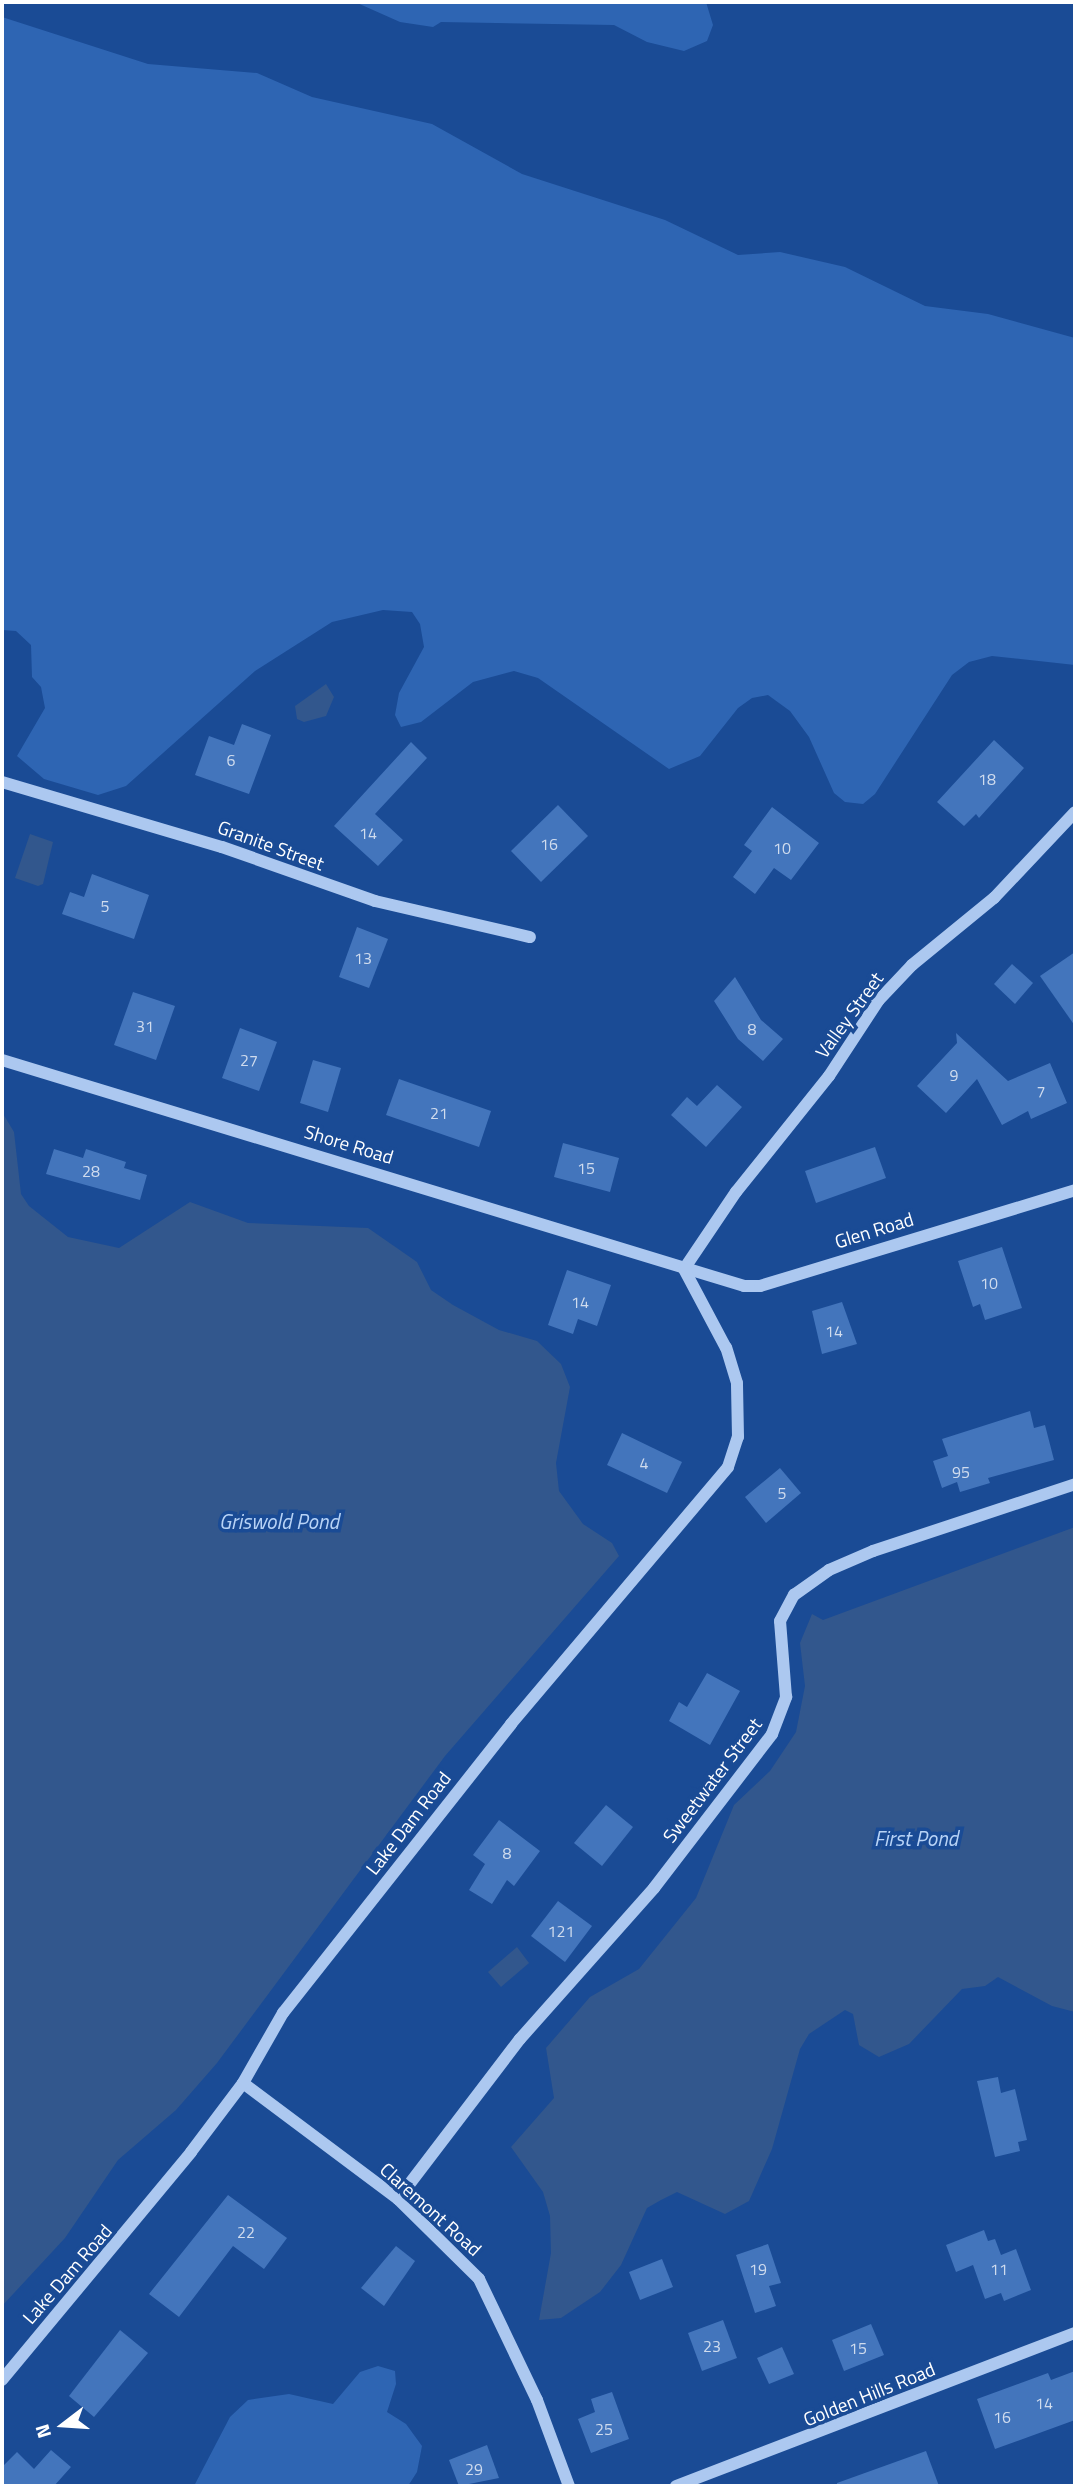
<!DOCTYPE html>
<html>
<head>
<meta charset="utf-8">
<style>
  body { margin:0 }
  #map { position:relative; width:1077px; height:2488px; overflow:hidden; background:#1a4b95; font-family:"Titillium Web",sans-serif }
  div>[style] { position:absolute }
  .green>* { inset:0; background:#2e65b3 }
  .water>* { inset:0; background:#32578d }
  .building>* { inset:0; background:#4375bc }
  .minor>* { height:12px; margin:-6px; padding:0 6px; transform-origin:6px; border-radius:6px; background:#acc8f0 }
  span { translate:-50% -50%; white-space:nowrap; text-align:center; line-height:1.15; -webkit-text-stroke:7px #1a4b95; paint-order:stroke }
  .number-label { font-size:16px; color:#d0dcee }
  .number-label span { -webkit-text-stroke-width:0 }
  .street-label { font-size:19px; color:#fff }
  .water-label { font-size:21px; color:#b8d3f6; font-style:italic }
  .frame { position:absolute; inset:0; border:4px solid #fff; pointer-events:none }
  .north { position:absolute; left:28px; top:2390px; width:70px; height:70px; -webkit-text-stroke:5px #1a4b95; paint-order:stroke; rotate:253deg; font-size:19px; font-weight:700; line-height:28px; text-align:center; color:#fff }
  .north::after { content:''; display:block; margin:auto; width:24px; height:32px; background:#fff; clip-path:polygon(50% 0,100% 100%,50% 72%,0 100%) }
</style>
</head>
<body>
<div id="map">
  <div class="green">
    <i style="clip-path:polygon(355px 2px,706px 2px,713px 25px,707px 41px,684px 51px,647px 42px,614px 25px,441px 22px,433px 27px,400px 22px)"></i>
    <i style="clip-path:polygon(2px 17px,148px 64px,257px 73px,312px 97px,432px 124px,522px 174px,665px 220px,738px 255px,780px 252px,845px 267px,925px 306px,988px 314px,1075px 338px,1075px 665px,992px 656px,969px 662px,952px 675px,875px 794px,863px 804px,845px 802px,834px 793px,809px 737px,790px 711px,768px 695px,752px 698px,738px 708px,700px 756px,669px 769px,538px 678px,514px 671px,473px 682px,421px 722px,401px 727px,395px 715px,399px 693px,424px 647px,420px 624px,412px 612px,383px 610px,332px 622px,255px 671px,126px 786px,98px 795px,44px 779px,17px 756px,45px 708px,41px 687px,32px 677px,31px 645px,16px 631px,2px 630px)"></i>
    <i style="clip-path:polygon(378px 2366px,395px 2371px,396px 2384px,387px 2412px,406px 2424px,422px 2446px,417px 2472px,408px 2486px,194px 2486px,230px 2417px,248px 2400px,289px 2394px,333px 2404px,360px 2372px)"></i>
  </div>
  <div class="water">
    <i style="clip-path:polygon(326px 684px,334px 697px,326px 716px,304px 722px,297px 719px,295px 706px)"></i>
    <i style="clip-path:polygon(30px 834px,53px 842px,43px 884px,38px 886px,15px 878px)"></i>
    <i style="clip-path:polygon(2px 1112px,14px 1132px,21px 1194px,29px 1206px,68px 1237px,119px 1248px,190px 1202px,248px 1223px,368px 1228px,417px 1262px,431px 1290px,453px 1305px,499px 1330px,537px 1341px,561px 1364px,570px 1387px,556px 1463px,559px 1491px,583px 1524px,612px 1543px,619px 1556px,445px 1756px,217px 2063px,176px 2110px,118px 2160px,65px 2238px,2px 2306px)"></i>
    <i style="clip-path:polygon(1075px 1527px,1075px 2012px,1052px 2006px,998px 1977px,985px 1986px,962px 1989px,909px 2044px,879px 2057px,859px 2045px,853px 2014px,845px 2010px,809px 2034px,800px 2049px,772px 2149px,749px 2201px,725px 2214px,677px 2192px,661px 2200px,647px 2208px,621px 2265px,600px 2292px,561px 2318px,539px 2320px,551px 2253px,550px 2216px,543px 2192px,511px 2147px,554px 2098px,546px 2048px,590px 1997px,639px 1969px,696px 1898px,734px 1805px,770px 1771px,796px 1732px,805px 1686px,800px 1643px,812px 1614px,823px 1620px)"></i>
    <i style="clip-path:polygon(517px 1947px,529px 1963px,501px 1987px,488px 1972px)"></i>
  </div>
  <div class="building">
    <i style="clip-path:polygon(242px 724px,271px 735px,249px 794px,195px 775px,209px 736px,234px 745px)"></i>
    <i style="clip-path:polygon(994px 740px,1024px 768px,979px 818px,976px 814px,964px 826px,937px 802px)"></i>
    <i style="clip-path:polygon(411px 742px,427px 758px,375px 814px,403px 840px,378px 866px,334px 826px)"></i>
    <i style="clip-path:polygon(558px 805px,588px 836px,541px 882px,511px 851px)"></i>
    <i style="clip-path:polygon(772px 807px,819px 843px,791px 880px,774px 868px,755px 894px,733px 877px,752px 851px,744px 845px)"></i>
    <i style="clip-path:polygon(92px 874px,149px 895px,134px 939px,62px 914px,70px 892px,84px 897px)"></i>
    <i style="clip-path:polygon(357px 927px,388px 939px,369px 988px,339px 977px)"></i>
    <i style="clip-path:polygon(1075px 952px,1075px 1026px,1040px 976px)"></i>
    <i style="clip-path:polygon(1012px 964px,1033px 983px,1015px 1004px,994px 984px)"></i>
    <i style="clip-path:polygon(735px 977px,761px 1020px,783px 1039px,763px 1061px,738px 1039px,714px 1001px)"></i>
    <i style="clip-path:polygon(133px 992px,175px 1006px,156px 1060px,114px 1045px)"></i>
    <i style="clip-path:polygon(240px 1028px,277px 1042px,259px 1091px,222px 1078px)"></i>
    <i style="clip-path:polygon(956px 1033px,1008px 1081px,1050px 1063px,1067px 1103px,1031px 1119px,1028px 1111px,1002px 1125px,977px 1079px,946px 1113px,917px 1086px,957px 1043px)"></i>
    <i style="clip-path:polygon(313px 1060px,341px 1068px,328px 1112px,300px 1103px)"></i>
    <i style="clip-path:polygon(399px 1079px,491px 1111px,479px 1147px,386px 1115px)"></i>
    <i style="clip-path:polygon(717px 1085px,742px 1107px,706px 1147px,671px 1115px,687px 1097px,697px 1106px)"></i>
    <i style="clip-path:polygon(563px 1143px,619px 1158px,610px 1192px,554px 1177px)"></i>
    <i style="clip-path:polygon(875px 1147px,886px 1178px,816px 1203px,805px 1171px)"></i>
    <i style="clip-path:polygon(54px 1149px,83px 1158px,86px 1149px,126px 1162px,124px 1168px,147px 1175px,140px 1200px,46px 1174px)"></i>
    <i style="clip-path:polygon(1002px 1247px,1022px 1308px,985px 1320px,980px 1304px,973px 1307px,958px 1261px)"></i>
    <i style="clip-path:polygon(567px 1270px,611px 1285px,597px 1326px,578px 1319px,573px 1334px,548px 1325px)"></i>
    <i style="clip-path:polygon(842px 1302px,857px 1344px,822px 1354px,812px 1311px)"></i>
    <i style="clip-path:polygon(1030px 1411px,1034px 1428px,1045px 1425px,1054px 1460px,988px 1478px,990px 1483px,960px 1492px,957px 1482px,942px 1488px,933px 1461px,948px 1456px,942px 1439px)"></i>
    <i style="clip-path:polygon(622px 1433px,682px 1462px,667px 1493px,607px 1465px)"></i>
    <i style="clip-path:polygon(780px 1468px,801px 1493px,766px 1523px,745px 1497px)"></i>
    <i style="clip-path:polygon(707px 1673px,740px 1691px,710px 1745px,669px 1721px,679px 1702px,687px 1707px)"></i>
    <i style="clip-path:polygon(606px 1805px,633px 1827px,602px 1866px,574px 1843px)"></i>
    <i style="clip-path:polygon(499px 1820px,540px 1851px,514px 1886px,507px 1880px,492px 1904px,469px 1890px,485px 1864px,473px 1855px)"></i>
    <i style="clip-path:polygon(558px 1901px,592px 1926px,565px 1962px,531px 1936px)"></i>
    <i style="clip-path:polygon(998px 2077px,1001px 2093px,1015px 2089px,1027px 2140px,1018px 2142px,1020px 2151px,995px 2157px,977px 2081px)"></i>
    <i style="clip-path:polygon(228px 2195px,287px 2238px,264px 2269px,233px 2246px,179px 2317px,149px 2294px)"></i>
    <i style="clip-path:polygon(984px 2230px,988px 2241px,995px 2239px,1001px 2255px,1016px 2249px,1031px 2290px,1004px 2301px,1001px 2293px,985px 2299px,973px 2265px,956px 2272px,946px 2245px)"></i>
    <i style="clip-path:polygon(768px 2244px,781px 2283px,769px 2286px,776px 2306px,755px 2313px,736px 2255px)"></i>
    <i style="clip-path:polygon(396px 2246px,415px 2261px,384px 2306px,361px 2288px)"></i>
    <i style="clip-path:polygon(662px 2259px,673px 2287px,640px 2300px,629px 2272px)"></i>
    <i style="clip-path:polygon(723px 2320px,737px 2358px,702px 2371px,688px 2333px)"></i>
    <i style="clip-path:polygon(871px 2324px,884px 2355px,844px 2371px,832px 2340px)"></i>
    <i style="clip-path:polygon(120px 2330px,148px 2353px,94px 2417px,69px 2396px)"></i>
    <i style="clip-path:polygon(782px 2347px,794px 2374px,769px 2384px,757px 2358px)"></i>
    <i style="clip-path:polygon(1075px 2371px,1075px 2420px,995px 2449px,977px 2399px,1048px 2373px,1051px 2380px)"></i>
    <i style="clip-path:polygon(612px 2392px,629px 2439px,591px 2453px,578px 2419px,595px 2412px,591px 2399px)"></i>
    <i style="clip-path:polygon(487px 2445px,499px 2478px,459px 2486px,449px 2460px)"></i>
    <i style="clip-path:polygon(51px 2450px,71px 2467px,54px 2486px,2px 2486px,2px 2467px,17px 2452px,34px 2469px)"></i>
    <i style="clip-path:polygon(926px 2451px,939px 2486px,837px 2486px,837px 2483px)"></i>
  </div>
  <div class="minor">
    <i style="left:2px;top:782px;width:229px;rotate:16.5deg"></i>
    <i style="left:222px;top:847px;width:162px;rotate:19.4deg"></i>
    <i style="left:375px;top:901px;width:159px;rotate:13.1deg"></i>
    <i style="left:2px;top:1060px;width:776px;rotate:16.94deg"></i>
    <i style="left:744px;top:1286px;width:16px"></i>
    <i style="left:760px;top:1286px;width:329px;rotate:-16.9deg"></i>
    <i style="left:684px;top:1269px;width:93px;rotate:-56deg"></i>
    <i style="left:736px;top:1192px;width:149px;rotate:-51.3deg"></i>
    <i style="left:829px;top:1076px;width:90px;rotate:-56.8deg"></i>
    <i style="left:878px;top:1001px;width:50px;rotate:-46.6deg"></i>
    <i style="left:912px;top:965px;width:106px;rotate:-39.3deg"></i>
    <i style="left:994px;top:898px;width:118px;rotate:-46.7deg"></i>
    <i style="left:243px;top:2083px;width:194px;rotate:36.8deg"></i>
    <i style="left:398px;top:2199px;width:114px;rotate:44.6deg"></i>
    <i style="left:479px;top:2279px;width:134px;rotate:64.4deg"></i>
    <i style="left:537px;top:2400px;width:92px;rotate:69.6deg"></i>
    <i style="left:398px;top:2199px;width:201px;rotate:-52.7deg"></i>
    <i style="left:520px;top:2039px;width:202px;rotate:-48.4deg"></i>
    <i style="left:654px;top:1888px;width:194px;rotate:-52.5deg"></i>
    <i style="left:772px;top:1734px;width:40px;rotate:-69deg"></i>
    <i style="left:786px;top:1697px;width:76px;rotate:-94.5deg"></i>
    <i style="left:780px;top:1621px;width:30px;rotate:-62deg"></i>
    <i style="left:794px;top:1595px;width:43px;rotate:-35.5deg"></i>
    <i style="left:829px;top:1570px;width:48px;rotate:-23.4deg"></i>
    <i style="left:873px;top:1551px;width:213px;rotate:-18.3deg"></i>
    <i style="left:2px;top:2380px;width:296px;rotate:-50.3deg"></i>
    <i style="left:191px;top:2152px;width:86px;rotate:-53deg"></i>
    <i style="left:243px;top:2083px;width:81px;rotate:-60.3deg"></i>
    <i style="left:283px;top:2013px;width:368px;rotate:-51.7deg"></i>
    <i style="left:511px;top:1724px;width:336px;rotate:-49.8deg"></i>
    <i style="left:728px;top:1467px;width:32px;rotate:-72deg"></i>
    <i style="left:738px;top:1437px;width:54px;rotate:-91.1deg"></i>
    <i style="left:737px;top:1383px;width:37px;rotate:-107deg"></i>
    <i style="left:726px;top:1348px;width:89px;rotate:-118deg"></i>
    <i style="left:676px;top:2486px;width:427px;rotate:-21deg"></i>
  </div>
  <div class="number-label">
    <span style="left:231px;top:760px">6</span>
    <span style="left:987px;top:779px">18</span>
    <span style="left:368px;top:833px">14</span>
    <span style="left:549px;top:844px">16</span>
    <span style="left:782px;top:848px">10</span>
    <span style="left:105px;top:906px">5</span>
    <span style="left:363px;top:958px">13</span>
    <span style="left:145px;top:1026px">31</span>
    <span style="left:752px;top:1029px">8</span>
    <span style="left:249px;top:1060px">27</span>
    <span style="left:954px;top:1075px">9</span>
    <span style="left:1041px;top:1091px">7</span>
    <span style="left:439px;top:1113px">21</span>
    <span style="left:586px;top:1168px">15</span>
    <span style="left:91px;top:1171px">28</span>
    <span style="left:989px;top:1283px">10</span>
    <span style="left:580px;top:1302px">14</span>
    <span style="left:834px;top:1331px">14</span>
    <span style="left:644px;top:1463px">4</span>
    <span style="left:961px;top:1472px">95</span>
    <span style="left:782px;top:1493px">5</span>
    <span style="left:507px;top:1853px">8</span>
    <span style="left:561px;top:1931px">121</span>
    <span style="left:246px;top:2232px">22</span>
    <span style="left:758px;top:2269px">19</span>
    <span style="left:999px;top:2269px">11</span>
    <span style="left:712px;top:2346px">23</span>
    <span style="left:858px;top:2348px">15</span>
    <span style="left:1044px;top:2403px">14</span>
    <span style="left:1002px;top:2417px">16</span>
    <span style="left:604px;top:2429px">25</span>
    <span style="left:474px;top:2469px">29</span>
  </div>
  <div class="street-label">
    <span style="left:271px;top:845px;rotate:20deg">Granite Street</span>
    <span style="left:849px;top:1015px;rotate:-54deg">Valley Street</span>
    <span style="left:349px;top:1144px;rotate:17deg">Shore Road</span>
    <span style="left:874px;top:1230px;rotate:-17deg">Glen Road</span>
    <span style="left:712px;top:1780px;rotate:-53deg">Sweetwater Street</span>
    <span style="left:408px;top:1823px;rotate:-52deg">Lake Dam Road</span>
    <span style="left:431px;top:2209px;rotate:42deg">Claremont Road</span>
    <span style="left:67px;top:2274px;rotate:-49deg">Lake Dam Road</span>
    <span style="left:869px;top:2394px;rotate:-22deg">Golden Hills Road</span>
  </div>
  <div class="water-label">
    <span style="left:279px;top:1521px">Griswold Pond</span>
    <span style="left:916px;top:1838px">First Pond</span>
  </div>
  <div class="frame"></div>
  <div class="north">N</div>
</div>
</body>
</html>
